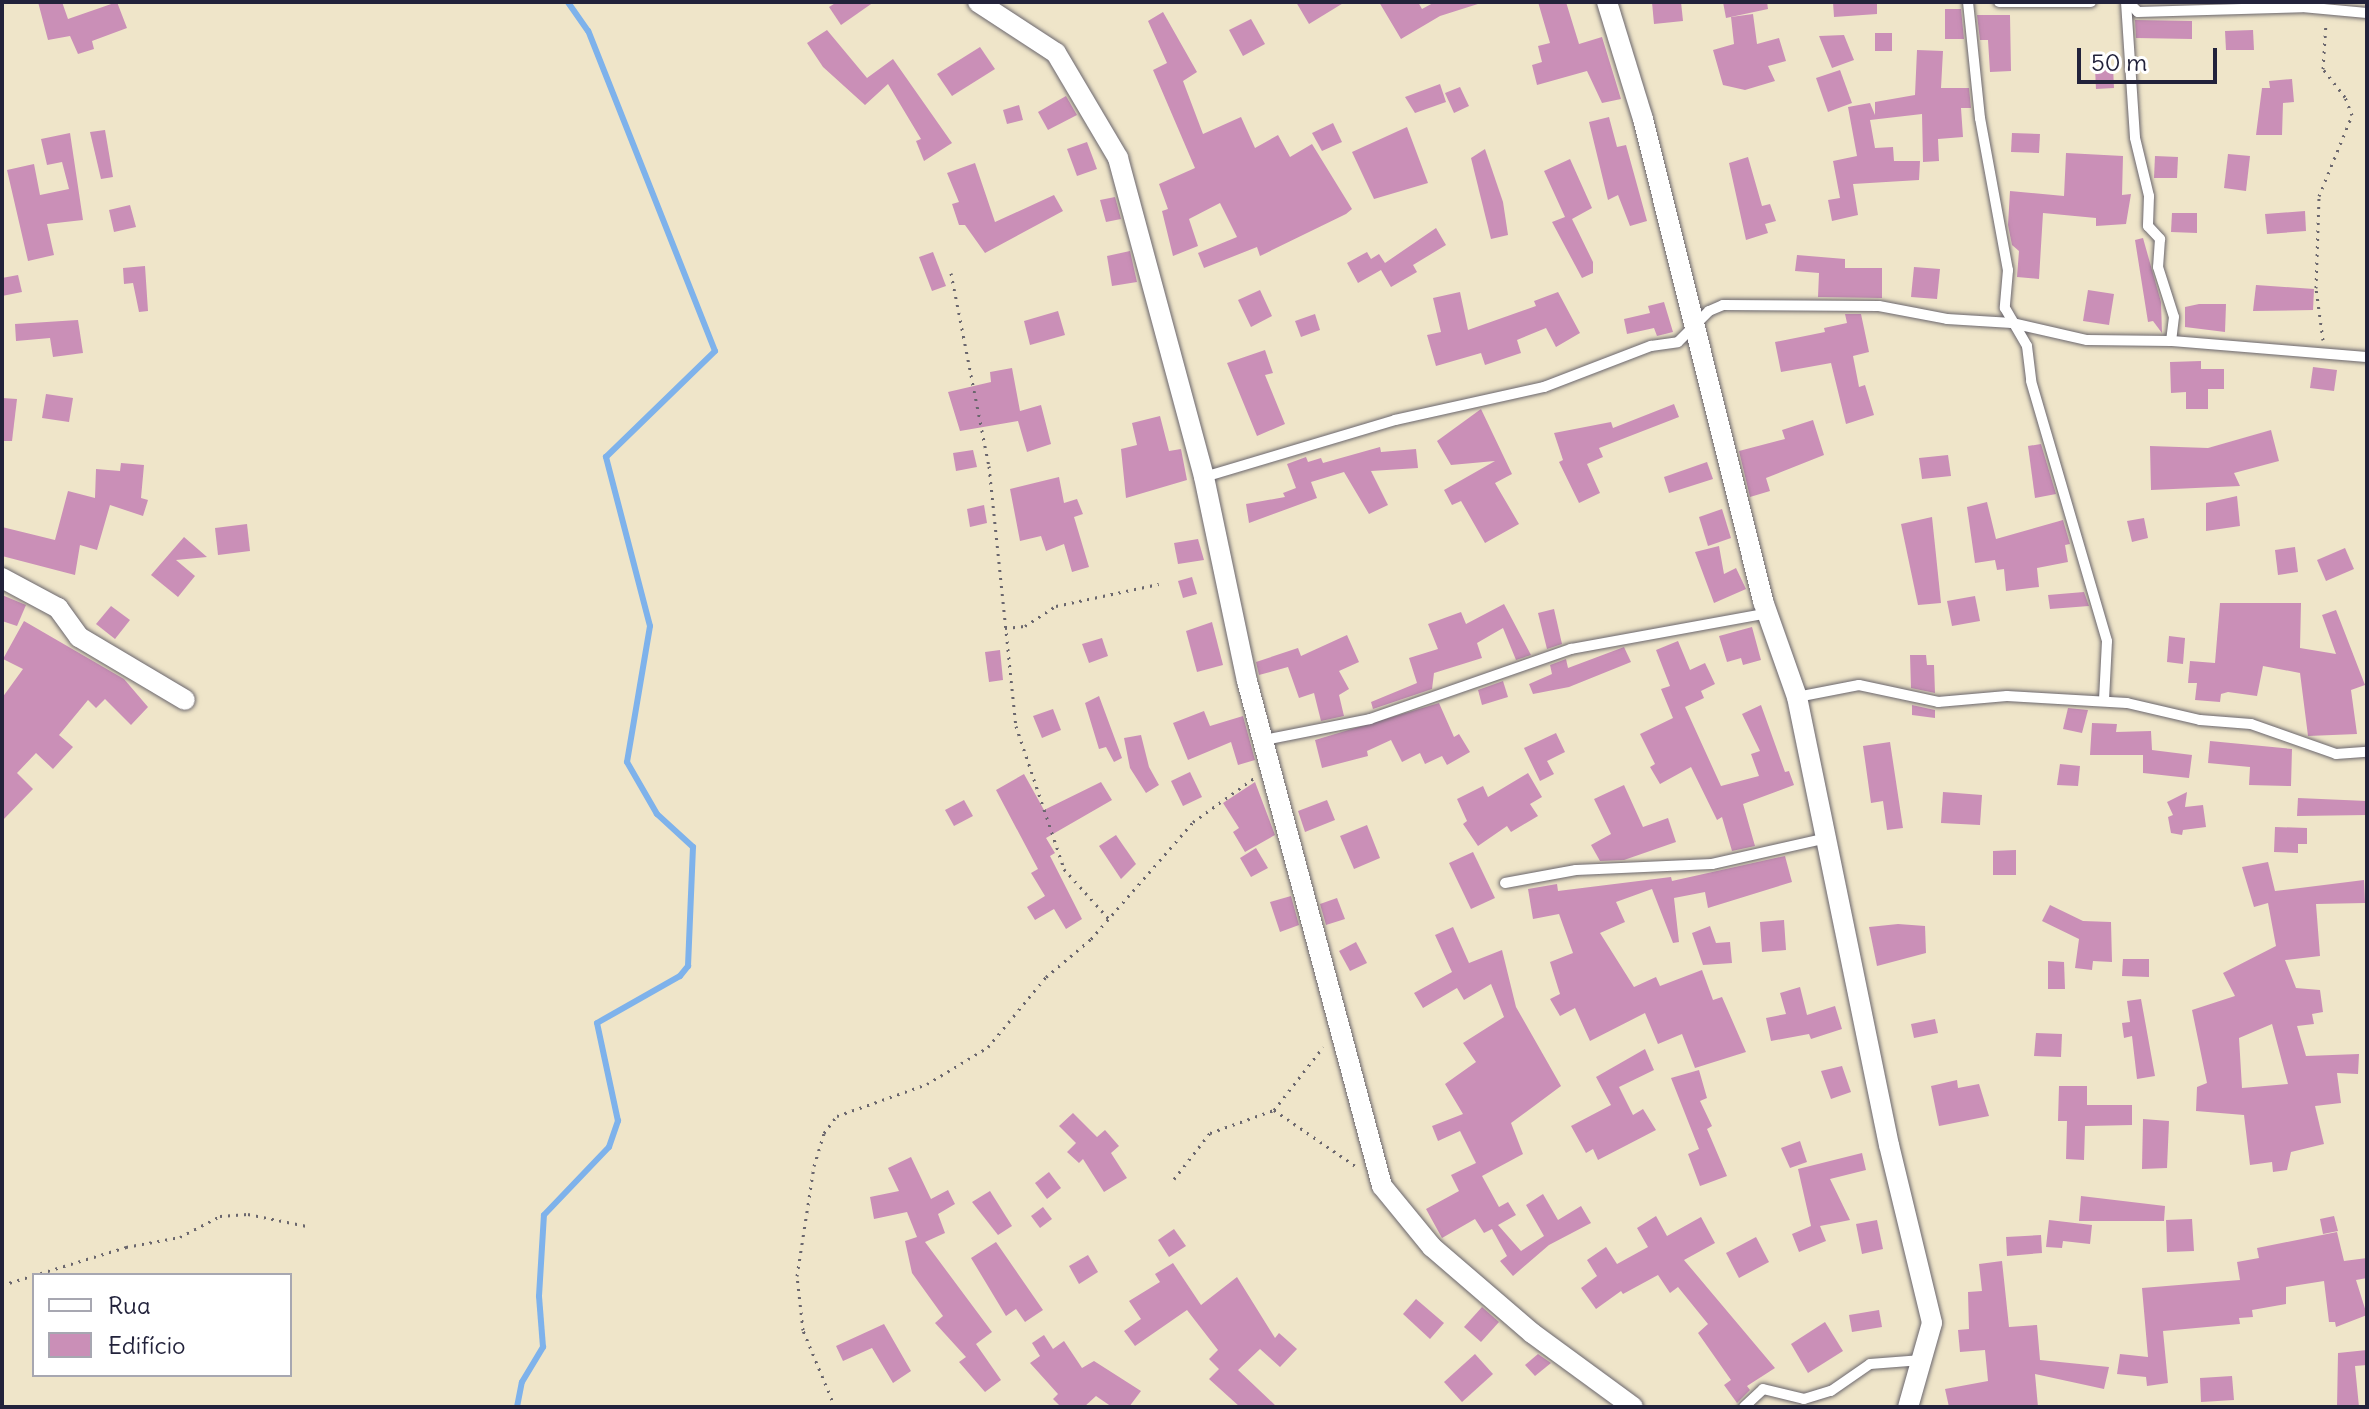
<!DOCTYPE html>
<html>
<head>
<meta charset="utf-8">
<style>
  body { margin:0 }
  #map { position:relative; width:2369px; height:1409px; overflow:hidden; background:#efe5c9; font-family:Delius,sans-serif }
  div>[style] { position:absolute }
  .stream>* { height:6px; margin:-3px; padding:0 3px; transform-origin:3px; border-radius:3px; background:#7eb2eb }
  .building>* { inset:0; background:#ca8fb7 }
  .path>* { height:3px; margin-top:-1.5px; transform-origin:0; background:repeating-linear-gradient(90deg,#6a666d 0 2px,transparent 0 8px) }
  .roads { filter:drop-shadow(0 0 2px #6a666d) drop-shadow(0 0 2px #6a666d) }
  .service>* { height:10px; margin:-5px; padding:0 5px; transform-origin:5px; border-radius:5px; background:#fff }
  .minor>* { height:20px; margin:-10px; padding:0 10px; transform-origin:10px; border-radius:10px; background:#fff }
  span { translate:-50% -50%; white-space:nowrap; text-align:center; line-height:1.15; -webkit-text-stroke:7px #fff; paint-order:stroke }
  .frame { position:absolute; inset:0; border:4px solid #22223b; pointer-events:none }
  .legend { position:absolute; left:32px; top:1273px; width:260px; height:104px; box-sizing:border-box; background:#fff; border:2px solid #a7a7b1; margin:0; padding:10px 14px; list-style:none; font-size:24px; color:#22223b }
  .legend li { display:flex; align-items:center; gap:16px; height:40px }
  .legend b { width:40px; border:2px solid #a7a7b1 }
  .scale { position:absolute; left:2077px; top:48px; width:140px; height:36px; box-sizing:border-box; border:4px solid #22223b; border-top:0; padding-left:10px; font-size:24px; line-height:28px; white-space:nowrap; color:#22223b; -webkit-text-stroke:6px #fff; paint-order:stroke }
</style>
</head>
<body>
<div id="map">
  <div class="stream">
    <i style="left:517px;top:1407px;width:25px;rotate:-79deg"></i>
    <i style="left:522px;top:1382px;width:41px;rotate:-59deg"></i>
    <i style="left:543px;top:1347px;width:51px;rotate:-94.5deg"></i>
    <i style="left:539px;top:1296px;width:81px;rotate:-86.5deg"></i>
    <i style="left:544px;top:1215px;width:94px;rotate:-46.3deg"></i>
    <i style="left:609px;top:1147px;width:28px;rotate:-71deg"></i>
    <i style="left:618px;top:1121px;width:100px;rotate:-102.1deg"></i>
    <i style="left:597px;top:1023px;width:95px;rotate:-29.5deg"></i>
    <i style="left:680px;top:976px;width:13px;rotate:-51deg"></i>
    <i style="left:688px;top:966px;width:119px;rotate:-87.6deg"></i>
    <i style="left:693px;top:847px;width:49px;rotate:-137.5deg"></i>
    <i style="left:657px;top:814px;width:60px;rotate:-120deg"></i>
    <i style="left:627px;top:762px;width:138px;rotate:-80.4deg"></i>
    <i style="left:650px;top:626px;width:175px;rotate:-104.6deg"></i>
    <i style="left:606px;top:457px;width:152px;rotate:-44.2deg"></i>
    <i style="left:715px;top:351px;width:344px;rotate:-111.6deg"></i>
    <i style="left:588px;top:31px;width:35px;rotate:-125deg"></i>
  </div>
  <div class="building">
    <i style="clip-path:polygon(38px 2px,62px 2px,68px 19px,117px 2px,127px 28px,92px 41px,94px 49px,78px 54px,70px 36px,48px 40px)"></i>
    <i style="clip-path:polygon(837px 2px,874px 2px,841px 25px,829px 7px)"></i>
    <i style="clip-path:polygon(1296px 2px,1345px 2px,1309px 24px)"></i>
    <i style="clip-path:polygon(1379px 2px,1418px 2px,1422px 9px,1435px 2px,1481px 3px,1440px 16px,1401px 39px)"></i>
    <i style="clip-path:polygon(1538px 2px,1566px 2px,1579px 44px,1602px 37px,1621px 99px,1602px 103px,1587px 71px,1537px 85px,1532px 65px,1542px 62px,1538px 46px,1550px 43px)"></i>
    <i style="clip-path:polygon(1652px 2px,1681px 2px,1683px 21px,1654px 24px)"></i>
    <i style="clip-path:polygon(1723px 2px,1767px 2px,1768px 9px,1726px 18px)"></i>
    <i style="clip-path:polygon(1833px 2px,1877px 2px,1877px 14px,1834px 17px)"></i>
    <i style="clip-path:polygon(1945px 9px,1961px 9px,1964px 39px,1945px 39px)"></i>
    <i style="clip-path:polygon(1163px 12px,1197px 72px,1183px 81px,1203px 134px,1241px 117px,1255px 148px,1278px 135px,1290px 157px,1312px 144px,1352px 209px,1346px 214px,1260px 256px,1257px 247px,1204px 268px,1198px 253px,1237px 237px,1220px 203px,1189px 219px,1198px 246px,1173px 256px,1162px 211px,1168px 209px,1159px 184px,1195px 168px,1153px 70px,1167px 63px,1148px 21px)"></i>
    <i style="clip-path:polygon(1753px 14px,1757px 44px,1779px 38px,1786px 61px,1768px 66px,1775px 81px,1745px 90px,1723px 85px,1713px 50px,1734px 44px,1731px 17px)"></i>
    <i style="clip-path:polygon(1977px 15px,2010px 15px,2011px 71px,1990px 72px,1988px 40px,1980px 40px)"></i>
    <i style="clip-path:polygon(1251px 19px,1265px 44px,1243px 56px,1229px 30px)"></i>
    <i style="clip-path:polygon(2135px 20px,2192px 21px,2192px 39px,2136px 38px)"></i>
    <i style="clip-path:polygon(827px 30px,867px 78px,893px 59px,952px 143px,924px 161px,916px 141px,921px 139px,888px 84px,865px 105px,823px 67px,807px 43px)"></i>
    <i style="clip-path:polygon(2253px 30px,2254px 50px,2226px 50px,2225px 31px)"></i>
    <i style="clip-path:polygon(1875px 33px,1892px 33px,1892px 51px,1875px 51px)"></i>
    <i style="clip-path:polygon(1844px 35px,1854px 60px,1832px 68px,1819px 36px)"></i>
    <i style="clip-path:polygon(980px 47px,995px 69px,952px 96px,937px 74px)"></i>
    <i style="clip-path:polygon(1917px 50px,1943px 51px,1941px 88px,1969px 88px,1971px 108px,1961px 108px,1963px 137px,1938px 139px,1939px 161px,1923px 162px,1922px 114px,1870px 120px,1875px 148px,1893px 147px,1894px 161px,1920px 161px,1919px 180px,1853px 184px,1858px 215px,1832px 221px,1828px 200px,1840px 198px,1833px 161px,1857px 156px,1848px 107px,1870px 103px,1875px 115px,1875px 102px,1915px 95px)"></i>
    <i style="clip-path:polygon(2113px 67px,2114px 88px,2096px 89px,2095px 68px)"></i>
    <i style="clip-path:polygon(1840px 70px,1852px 103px,1828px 112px,1816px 78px)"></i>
    <i style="clip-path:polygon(2292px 79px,2294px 102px,2283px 103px,2282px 135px,2256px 135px,2262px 88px,2270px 88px,2269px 81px)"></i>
    <i style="clip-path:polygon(1440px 84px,1446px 102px,1415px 113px,1405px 97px)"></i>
    <i style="clip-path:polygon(1460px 87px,1469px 106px,1454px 113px,1445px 93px)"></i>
    <i style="clip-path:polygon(1066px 96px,1077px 115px,1048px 130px,1038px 112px)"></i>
    <i style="clip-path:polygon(1019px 105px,1023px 120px,1007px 124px,1003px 110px)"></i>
    <i style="clip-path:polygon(1609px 117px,1617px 147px,1626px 145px,1647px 221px,1630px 226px,1618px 195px,1608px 200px,1589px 122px)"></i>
    <i style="clip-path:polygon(1333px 123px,1342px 142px,1322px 151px,1312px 133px)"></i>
    <i style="clip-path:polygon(1407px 127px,1428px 183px,1374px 199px,1352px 152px)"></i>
    <i style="clip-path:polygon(105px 130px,113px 177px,101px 179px,90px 132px)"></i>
    <i style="clip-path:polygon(70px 133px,83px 220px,47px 224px,54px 255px,28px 261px,7px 170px,34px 164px,40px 195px,69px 189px,62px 162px,47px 165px,41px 139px)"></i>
    <i style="clip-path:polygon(2012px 133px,2040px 134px,2039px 153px,2011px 152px)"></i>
    <i style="clip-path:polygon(1087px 142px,1097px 169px,1077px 176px,1067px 149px)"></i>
    <i style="clip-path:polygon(1485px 149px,1503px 202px,1508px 235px,1491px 239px,1471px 158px)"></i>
    <i style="clip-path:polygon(2066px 153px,2123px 156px,2122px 195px,2131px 194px,2126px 224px,2096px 226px,2096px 218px,2043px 213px,2039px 279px,2017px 277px,2019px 251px,2012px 245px,2008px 225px,2010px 191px,2064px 196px)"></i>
    <i style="clip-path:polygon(2228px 154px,2250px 156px,2246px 191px,2224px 188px)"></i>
    <i style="clip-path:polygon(2155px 156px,2178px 157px,2177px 178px,2154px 178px)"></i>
    <i style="clip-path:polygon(1748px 157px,1762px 206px,1770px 204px,1776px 221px,1765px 224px,1768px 233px,1746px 240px,1729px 163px)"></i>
    <i style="clip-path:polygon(1570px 159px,1592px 208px,1572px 219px,1593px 262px,1593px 273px,1582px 278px,1552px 222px,1565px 217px,1544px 171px)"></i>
    <i style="clip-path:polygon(975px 163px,995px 222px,1054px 195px,1063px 211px,985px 253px,965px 225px,959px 225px,952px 204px,959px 202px,947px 173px)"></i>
    <i style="clip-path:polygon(1115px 197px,1121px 219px,1106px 222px,1100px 200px)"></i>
    <i style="clip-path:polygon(130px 205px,136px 227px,114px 232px,109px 210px)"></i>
    <i style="clip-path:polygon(2305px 211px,2306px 231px,2267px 234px,2265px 214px)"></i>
    <i style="clip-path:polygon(2172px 213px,2197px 213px,2197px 233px,2171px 232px)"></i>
    <i style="clip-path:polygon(1436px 228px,1446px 245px,1413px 265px,1417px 272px,1391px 287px,1381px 270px,1358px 283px,1347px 263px,1367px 252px,1371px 259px,1379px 254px,1385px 263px)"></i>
    <i style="clip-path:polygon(2143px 238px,2161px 302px,2162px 333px,2153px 321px,2148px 322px,2135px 240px)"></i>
    <i style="clip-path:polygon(1130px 251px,1137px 282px,1112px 286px,1107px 256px)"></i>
    <i style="clip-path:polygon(933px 252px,946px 286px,932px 291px,919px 257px)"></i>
    <i style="clip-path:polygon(1797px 255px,1845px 259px,1845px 268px,1882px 268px,1882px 298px,1818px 297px,1819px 273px,1795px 271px)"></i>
    <i style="clip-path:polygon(145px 266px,148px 311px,139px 312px,133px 283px,124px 284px,123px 268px)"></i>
    <i style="clip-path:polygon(1914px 267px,1940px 269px,1937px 299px,1911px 297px)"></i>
    <i style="clip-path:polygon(18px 275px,22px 292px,2px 296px,2px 278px)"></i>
    <i style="clip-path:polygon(2256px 285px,2314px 289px,2313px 310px,2253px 311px)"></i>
    <i style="clip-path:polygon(1260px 290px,1272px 316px,1251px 327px,1238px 300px)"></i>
    <i style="clip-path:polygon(2088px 290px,2114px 294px,2109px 325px,2083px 321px)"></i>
    <i style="clip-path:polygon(1460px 292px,1468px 330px,1536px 306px,1534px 301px,1558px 292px,1580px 333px,1556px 347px,1546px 328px,1517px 340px,1521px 353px,1485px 365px,1481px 353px,1436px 366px,1427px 335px,1441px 332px,1433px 298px)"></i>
    <i style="clip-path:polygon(1664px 302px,1673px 332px,1657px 336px,1654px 328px,1627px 334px,1624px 319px,1650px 313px,1648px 306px)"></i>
    <i style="clip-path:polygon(2199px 304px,2226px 304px,2225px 332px,2185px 327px,2185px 307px)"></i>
    <i style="clip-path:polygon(1058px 311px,1065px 335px,1030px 345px,1024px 321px)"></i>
    <i style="clip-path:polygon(1315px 314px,1320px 330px,1301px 337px,1295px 321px)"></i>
    <i style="clip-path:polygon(1845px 314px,1861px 314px,1869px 352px,1853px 356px,1859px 387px,1865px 385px,1874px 415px,1846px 424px,1831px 363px,1781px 372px,1775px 342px,1825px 332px,1824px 328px,1847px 323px)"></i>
    <i style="clip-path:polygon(78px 320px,83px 353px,53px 357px,50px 338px,16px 341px,15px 324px)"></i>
    <i style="clip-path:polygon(1265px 350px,1273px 373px,1265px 375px,1285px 424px,1257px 436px,1227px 363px)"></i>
    <i style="clip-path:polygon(2201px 361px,2201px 369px,2224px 369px,2224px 389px,2208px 389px,2208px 409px,2186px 409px,2186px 392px,2171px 393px,2170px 362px)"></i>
    <i style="clip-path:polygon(2313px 367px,2337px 370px,2334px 391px,2310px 388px)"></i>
    <i style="clip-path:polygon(1012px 368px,1020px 411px,1041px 405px,1051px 444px,1027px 452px,1018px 421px,960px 431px,948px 392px,991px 382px,990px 372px)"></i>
    <i style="clip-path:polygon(46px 394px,73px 398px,69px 422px,42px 418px)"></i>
    <i style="clip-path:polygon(2px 398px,17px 399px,12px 441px,2px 441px)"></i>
    <i style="clip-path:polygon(1674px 404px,1679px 417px,1599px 448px,1603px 457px,1587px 464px,1600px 493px,1579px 503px,1559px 462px,1563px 460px,1554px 433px,1611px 422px,1613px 428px)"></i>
    <i style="clip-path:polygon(1481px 409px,1512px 474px,1495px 483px,1519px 524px,1485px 543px,1461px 501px,1452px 505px,1444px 490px,1495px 461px,1451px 465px,1437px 441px)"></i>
    <i style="clip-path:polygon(1160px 416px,1169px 451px,1181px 449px,1187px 480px,1126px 498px,1121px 449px,1137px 445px,1132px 423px)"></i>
    <i style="clip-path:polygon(1813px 420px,1824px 455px,1766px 478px,1770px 491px,1750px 497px,1739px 451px,1785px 439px,1782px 430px)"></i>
    <i style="clip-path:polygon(2271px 430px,2279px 461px,2234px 473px,2240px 486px,2151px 490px,2150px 446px,2208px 448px)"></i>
    <i style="clip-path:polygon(2041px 444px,2056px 494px,2035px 498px,2028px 446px)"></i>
    <i style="clip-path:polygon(1380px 447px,1381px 452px,1416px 449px,1418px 468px,1371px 471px,1388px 505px,1369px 514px,1344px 472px,1311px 482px,1317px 498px,1249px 523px,1246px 504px,1285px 497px,1283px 493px,1296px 488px,1287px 464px,1306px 457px,1308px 462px,1321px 458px,1323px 463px)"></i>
    <i style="clip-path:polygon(973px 450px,977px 467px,956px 471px,953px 453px)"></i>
    <i style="clip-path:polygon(1948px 455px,1951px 476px,1922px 479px,1919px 458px)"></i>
    <i style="clip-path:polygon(1707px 462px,1713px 479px,1669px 493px,1664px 477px)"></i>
    <i style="clip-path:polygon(121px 463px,144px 465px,141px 498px,148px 500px,143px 516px,110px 505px,97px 550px,80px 545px,75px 575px,2px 556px,2px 527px,55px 540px,68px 491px,95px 498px,96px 469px,120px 471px)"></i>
    <i style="clip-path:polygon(1059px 477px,1064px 503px,1077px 499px,1083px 514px,1074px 517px,1089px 567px,1072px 572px,1064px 544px,1046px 551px,1041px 536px,1020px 541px,1010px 489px)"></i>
    <i style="clip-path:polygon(2237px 496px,2240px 526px,2206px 531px,2206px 503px)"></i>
    <i style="clip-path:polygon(1987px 502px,1996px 539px,2063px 520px,2070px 544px,2065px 545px,2068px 562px,2037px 568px,2039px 587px,2006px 591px,2004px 569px,1997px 570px,1995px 560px,1975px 563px,1967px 507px)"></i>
    <i style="clip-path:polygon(984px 505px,987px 523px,970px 527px,967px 509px)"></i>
    <i style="clip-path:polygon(1722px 509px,1731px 538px,1708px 546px,1699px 517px)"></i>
    <i style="clip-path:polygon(1932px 517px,1941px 603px,1918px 605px,1901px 524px)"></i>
    <i style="clip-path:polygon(2144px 518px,2148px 538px,2132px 542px,2127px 521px)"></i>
    <i style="clip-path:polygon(247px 524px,250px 551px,218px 555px,215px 528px)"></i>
    <i style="clip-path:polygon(184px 537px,207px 557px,176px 560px,195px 576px,178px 597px,151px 575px)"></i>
    <i style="clip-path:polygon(1198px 539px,1204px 560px,1178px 564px,1174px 543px)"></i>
    <i style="clip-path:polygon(1719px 546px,1724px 574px,1736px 568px,1746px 589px,1714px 603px,1695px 552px)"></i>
    <i style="clip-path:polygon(2295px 547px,2298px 572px,2278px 575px,2275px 550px)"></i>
    <i style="clip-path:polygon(2345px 548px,2354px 569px,2326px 581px,2317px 560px)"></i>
    <i style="clip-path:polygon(1192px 577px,1197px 594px,1183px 598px,1178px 581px)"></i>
    <i style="clip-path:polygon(2084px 592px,2089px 606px,2050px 609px,2048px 595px)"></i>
    <i style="clip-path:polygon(2px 595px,26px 605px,17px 626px,2px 621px)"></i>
    <i style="clip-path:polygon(1975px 596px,1980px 621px,1952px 626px,1947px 601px)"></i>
    <i style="clip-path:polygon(2220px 603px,2301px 603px,2300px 648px,2336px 654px,2322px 615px,2336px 610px,2365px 685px,2351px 690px,2357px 734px,2308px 736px,2300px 673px,2263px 666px,2257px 696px,2228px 692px,2221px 694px,2220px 702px,2195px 700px,2197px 683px,2188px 683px,2190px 661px,2215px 663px)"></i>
    <i style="clip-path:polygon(1504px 604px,1531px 655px,1516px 660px,1503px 628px,1477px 643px,1482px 658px,1434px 673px,1432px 689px,1373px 709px,1371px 702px,1417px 683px,1409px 658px,1438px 649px,1428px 624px,1461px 612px,1466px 624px)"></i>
    <i style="clip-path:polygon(111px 606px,130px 620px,115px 639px,96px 624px)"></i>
    <i style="clip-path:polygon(1554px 609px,1562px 644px,1547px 649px,1538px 613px)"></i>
    <i style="clip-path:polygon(24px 621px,124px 679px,148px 707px,131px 725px,105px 699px,96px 708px,88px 700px,59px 735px,73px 747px,53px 769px,36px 753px,17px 773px,33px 789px,2px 821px,2px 698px,23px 669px,3px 659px)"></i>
    <i style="clip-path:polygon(1212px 622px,1223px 665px,1197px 672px,1186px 631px)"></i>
    <i style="clip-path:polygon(1752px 627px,1761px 660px,1743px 665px,1741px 658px,1727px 662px,1719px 636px)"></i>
    <i style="clip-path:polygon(1347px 635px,1359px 662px,1339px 671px,1349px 689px,1339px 695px,1344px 716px,1321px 721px,1314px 693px,1299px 698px,1288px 667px,1259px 675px,1256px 662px,1298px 648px,1301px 656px)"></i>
    <i style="clip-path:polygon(2169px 636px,2185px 638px,2183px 664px,2167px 662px)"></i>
    <i style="clip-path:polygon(1102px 638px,1108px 656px,1089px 663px,1082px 644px)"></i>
    <i style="clip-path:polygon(1678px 641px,1690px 670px,1705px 663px,1715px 684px,1701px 691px,1704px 698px,1685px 707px,1721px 786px,1759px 776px,1751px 754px,1760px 751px,1742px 714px,1761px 705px,1785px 772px,1789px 771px,1794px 785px,1743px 804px,1755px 846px,1732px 851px,1722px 817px,1717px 820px,1691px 767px,1660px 784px,1650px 767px,1655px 764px,1640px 734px,1673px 718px,1661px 689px,1670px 686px,1656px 650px)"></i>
    <i style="clip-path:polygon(1624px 647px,1631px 662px,1569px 687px,1533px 694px,1529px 684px,1552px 674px,1550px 665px,1566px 659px,1568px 668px)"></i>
    <i style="clip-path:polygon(1000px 650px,1003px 680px,989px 682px,985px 652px)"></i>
    <i style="clip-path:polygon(1910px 655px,1926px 655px,1927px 665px,1934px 665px,1935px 693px,1911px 688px)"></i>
    <i style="clip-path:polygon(1503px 681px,1508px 697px,1482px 705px,1478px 690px)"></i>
    <i style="clip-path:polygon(1099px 696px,1122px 758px,1114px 762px,1106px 747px,1099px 749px,1085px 703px)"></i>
    <i style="clip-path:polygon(1439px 703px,1454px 737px,1459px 734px,1470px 752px,1447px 765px,1442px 756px,1425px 764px,1420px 753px,1402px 762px,1391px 740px,1367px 751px,1368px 756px,1322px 768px,1315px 740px)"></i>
    <i style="clip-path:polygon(1912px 705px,1935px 710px,1935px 718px,1912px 715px)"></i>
    <i style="clip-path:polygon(2068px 708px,2088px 710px,2082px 733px,2063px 729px)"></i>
    <i style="clip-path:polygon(1053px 709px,1061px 730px,1042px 738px,1033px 716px)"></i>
    <i style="clip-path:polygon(1204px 711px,1210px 726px,1243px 716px,1255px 760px,1238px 765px,1231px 742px,1188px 760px,1173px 723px)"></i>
    <i style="clip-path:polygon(2092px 723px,2117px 724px,2116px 732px,2151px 731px,2152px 750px,2192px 755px,2189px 778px,2143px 773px,2143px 755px,2090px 755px)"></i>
    <i style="clip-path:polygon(1556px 733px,1565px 752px,1547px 761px,1554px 774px,1540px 781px,1524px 748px)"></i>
    <i style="clip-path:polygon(1141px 735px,1149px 767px,1159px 785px,1146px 793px,1130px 768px,1124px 738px)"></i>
    <i style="clip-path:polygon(2210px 741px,2292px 749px,2291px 786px,2249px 785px,2250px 767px,2208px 763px)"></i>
    <i style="clip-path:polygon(1890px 742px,1903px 828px,1887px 830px,1883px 801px,1871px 803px,1863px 746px)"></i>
    <i style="clip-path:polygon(2060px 764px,2080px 766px,2078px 786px,2057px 785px)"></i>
    <i style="clip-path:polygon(1190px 772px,1202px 797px,1183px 806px,1171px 781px)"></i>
    <i style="clip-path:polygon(1528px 773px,1542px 797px,1530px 804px,1538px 816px,1511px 832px,1507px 826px,1478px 846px,1463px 824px,1467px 821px,1457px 799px,1483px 786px,1488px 797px)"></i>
    <i style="clip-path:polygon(1024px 774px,1044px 810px,1101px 782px,1112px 800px,1046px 838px,1055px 853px,1050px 856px,1082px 919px,1066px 929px,1054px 909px,1035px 920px,1027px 907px,1045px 896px,1031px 873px,1038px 869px,996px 790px)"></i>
    <i style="clip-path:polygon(1255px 782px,1275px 835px,1245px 852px,1233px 832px,1239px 828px,1223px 803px)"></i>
    <i style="clip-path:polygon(1624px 785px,1643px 827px,1668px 818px,1676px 842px,1624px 860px,1600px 861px,1591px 845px,1611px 834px,1594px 799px)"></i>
    <i style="clip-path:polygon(1943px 792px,1982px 795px,1980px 825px,1941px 823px)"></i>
    <i style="clip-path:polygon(2187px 792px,2185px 807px,2203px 805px,2206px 827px,2183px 830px,2182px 835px,2171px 833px,2168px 817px,2173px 815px,2167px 802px)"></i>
    <i style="clip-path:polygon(2298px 798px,2367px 801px,2367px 815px,2297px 816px)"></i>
    <i style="clip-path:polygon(964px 800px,973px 816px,954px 826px,945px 810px)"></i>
    <i style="clip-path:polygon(1327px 800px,1335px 820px,1305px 832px,1298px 811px)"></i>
    <i style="clip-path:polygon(1367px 825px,1380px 858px,1354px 869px,1340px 836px)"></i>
    <i style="clip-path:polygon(2275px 827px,2307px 828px,2307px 844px,2298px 844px,2298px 853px,2274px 852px)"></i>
    <i style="clip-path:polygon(1116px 835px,1136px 864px,1121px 879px,1099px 846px)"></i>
    <i style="clip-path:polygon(1256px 848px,1268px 868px,1251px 877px,1240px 858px)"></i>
    <i style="clip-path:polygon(2016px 850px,2016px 875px,1993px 875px,1993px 851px)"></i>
    <i style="clip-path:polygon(1473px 852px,1495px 898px,1471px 909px,1449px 863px)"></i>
    <i style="clip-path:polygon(1785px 856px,1792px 882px,1708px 908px,1705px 892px,1674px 898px,1679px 942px,1673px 943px,1652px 889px,1616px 902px,1625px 922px,1600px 933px,1634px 987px,1656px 977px,1660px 986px,1702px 970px,1713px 1000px,1722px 997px,1746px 1052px,1695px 1068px,1682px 1034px,1658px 1044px,1645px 1013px,1590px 1041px,1575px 1008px,1560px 1016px,1550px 999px,1560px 994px,1550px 962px,1573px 953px,1559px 914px,1533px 919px,1528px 889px,1557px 884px,1558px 891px,1671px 877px,1672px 881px)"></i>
    <i style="clip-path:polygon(evenodd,2268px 862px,2275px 891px,2364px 880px,2365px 903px,2316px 904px,2320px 956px,2285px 960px,2296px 988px,2320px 990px,2323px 1012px,2312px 1014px,2314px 1024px,2297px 1026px,2306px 1056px,2359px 1054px,2358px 1074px,2337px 1073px,2341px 1103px,2315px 1106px,2324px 1144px,2291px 1152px,2287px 1170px,2273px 1172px,2272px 1162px,2250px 1165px,2244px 1115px,2196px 1111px,2197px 1087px,2207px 1083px,2192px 1010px,2235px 996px,2223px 973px,2276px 946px,2268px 903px,2254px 907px,2242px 867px,2268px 862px,2272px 1024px,2288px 1084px,2242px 1088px,2239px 1038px,2272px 1024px)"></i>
    <i style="clip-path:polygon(1291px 896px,1299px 925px,1280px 932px,1270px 902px)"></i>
    <i style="clip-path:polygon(1337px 898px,1345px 919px,1326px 925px,1320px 904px)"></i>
    <i style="clip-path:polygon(2050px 905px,2083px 921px,2111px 922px,2112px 962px,2093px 961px,2092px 970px,2075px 968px,2079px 939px,2042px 921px)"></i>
    <i style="clip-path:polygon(1784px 920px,1786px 950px,1762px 952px,1760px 922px)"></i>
    <i style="clip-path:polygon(1898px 924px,1925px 926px,1926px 953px,1877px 966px,1869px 927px)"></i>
    <i style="clip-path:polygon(1710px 926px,1716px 943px,1730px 942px,1732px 963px,1703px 965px,1692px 933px)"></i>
    <i style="clip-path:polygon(1453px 927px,1469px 963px,1502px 950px,1516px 1007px,1561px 1086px,1511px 1123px,1523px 1154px,1482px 1176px,1499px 1207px,1508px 1202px,1516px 1215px,1498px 1225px,1521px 1251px,1544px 1236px,1526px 1205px,1543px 1194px,1558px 1220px,1581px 1206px,1591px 1223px,1549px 1245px,1513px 1276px,1500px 1261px,1507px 1256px,1492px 1229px,1484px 1233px,1475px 1219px,1442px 1238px,1426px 1209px,1459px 1191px,1451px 1175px,1476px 1163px,1460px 1131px,1438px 1141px,1432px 1126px,1463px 1114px,1445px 1084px,1476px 1062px,1463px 1043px,1504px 1017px,1491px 984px,1464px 1000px,1457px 988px,1423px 1008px,1414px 993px,1452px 972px,1435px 935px)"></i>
    <i style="clip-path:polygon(1356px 942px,1367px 963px,1350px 971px,1339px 951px)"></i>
    <i style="clip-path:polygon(2123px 959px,2149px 959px,2149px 977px,2122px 976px)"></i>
    <i style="clip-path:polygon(2048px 961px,2064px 962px,2065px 989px,2048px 989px)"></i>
    <i style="clip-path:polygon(1800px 987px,1807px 1015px,1835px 1006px,1842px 1029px,1811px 1039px,1809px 1034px,1771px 1041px,1766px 1018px,1786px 1014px,1780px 993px)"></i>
    <i style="clip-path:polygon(2141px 999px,2155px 1076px,2137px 1079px,2132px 1036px,2124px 1038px,2122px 1023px,2130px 1022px,2127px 1001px)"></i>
    <i style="clip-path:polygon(1935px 1019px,1938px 1033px,1914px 1038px,1911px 1024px)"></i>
    <i style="clip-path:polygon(2036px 1033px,2062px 1034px,2061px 1057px,2034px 1056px)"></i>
    <i style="clip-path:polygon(1645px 1049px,1654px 1070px,1619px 1087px,1633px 1115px,1643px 1109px,1656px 1130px,1598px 1160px,1593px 1149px,1586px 1153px,1571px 1126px,1611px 1105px,1596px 1077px)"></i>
    <i style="clip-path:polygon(1842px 1066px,1851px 1092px,1831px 1099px,1821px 1071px)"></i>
    <i style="clip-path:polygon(1699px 1070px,1707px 1098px,1700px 1101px,1712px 1126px,1707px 1129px,1727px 1176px,1700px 1186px,1688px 1154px,1699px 1149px,1671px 1078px)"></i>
    <i style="clip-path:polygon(1957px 1080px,1958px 1088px,1979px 1084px,1989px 1116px,1939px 1126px,1931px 1086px)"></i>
    <i style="clip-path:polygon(2059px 1086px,2087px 1086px,2087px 1105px,2132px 1105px,2132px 1125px,2085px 1126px,2084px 1160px,2066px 1159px,2067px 1121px,2058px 1121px)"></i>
    <i style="clip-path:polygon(1073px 1113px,1097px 1137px,1105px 1130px,1119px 1146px,1111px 1153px,1127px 1178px,1104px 1192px,1083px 1159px,1079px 1163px,1067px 1152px,1076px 1143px,1059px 1126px)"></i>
    <i style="clip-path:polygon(2143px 1119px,2169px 1121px,2167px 1168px,2142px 1169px)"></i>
    <i style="clip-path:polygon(1800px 1141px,1807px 1162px,1790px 1168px,1781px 1148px)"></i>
    <i style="clip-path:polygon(1862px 1153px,1866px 1170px,1830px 1179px,1850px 1220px,1820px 1226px,1826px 1241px,1799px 1252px,1792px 1234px,1811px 1226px,1798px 1169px)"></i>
    <i style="clip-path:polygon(911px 1157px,931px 1199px,948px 1190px,955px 1204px,938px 1214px,945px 1233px,925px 1242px,992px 1332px,976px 1344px,1001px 1380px,985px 1392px,959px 1362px,966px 1357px,935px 1323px,943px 1316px,912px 1273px,905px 1241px,917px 1237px,907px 1212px,874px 1219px,870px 1197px,899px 1191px,888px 1168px)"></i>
    <i style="clip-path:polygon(1049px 1172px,1061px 1188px,1047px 1199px,1035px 1183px)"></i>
    <i style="clip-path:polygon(990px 1191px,1012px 1226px,998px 1235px,972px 1202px)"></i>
    <i style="clip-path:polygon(2081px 1196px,2165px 1206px,2164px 1221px,2079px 1221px)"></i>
    <i style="clip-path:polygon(1043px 1207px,1052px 1219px,1040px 1228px,1031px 1216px)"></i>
    <i style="clip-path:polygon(1656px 1216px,1667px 1236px,1701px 1217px,1715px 1243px,1684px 1260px,1775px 1368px,1747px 1386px,1750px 1390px,1737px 1403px,1724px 1385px,1731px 1380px,1698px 1333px,1708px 1324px,1678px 1287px,1670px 1293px,1658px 1275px,1623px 1294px,1621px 1291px,1596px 1309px,1581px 1288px,1597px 1276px,1587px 1260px,1606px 1247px,1617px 1264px,1648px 1247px,1637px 1228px)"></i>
    <i style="clip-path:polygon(2334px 1216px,2338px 1231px,2323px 1234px,2320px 1219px)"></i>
    <i style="clip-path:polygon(2192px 1219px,2194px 1251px,2167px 1252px,2166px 1220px)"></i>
    <i style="clip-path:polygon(1877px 1220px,1883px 1249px,1862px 1254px,1856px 1224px)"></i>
    <i style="clip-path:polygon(2049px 1220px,2092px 1225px,2090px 1244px,2063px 1241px,2062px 1248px,2046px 1247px)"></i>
    <i style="clip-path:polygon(1174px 1229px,1186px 1246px,1169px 1257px,1158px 1240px)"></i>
    <i style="clip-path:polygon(2337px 1232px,2344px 1261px,2367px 1258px,2367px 1278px,2356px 1280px,2367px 1315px,2336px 1327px,2335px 1322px,2329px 1322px,2324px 1281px,2286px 1287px,2286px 1304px,2252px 1310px,2253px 1317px,2239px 1318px,2240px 1324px,2163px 1331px,2168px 1383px,2147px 1386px,2146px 1377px,2117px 1374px,2120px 1354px,2148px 1357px,2142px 1288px,2240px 1280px,2237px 1262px,2259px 1258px,2257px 1248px)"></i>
    <i style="clip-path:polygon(2041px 1235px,2042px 1253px,2007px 1256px,2006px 1237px)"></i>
    <i style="clip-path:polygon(1756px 1237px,1769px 1262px,1739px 1278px,1726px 1253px)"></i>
    <i style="clip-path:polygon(996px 1242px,1043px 1310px,1025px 1322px,1016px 1309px,1006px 1316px,971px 1258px)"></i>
    <i style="clip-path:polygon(1088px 1255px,1098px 1272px,1079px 1284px,1069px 1266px)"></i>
    <i style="clip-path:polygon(2002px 1261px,2009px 1327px,2037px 1325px,2040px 1360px,2109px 1367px,2104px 1389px,2035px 1374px,2038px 1407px,1949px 1407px,1945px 1389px,1988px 1381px,1985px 1350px,1960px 1352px,1958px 1330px,1969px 1329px,1968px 1292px,1982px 1291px,1979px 1264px)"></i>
    <i style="clip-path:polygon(1173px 1263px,1201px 1305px,1237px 1277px,1275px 1338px,1279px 1333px,1297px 1349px,1280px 1367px,1260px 1349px,1238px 1370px,1277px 1407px,1240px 1407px,1209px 1379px,1219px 1369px,1209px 1359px,1218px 1350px,1187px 1310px,1135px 1346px,1124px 1331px,1141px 1319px,1129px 1301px,1160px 1282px,1155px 1274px)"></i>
    <i style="clip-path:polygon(1416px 1299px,1444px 1323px,1430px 1339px,1403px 1314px)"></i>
    <i style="clip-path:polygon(1482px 1307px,1499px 1322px,1481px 1342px,1464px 1327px)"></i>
    <i style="clip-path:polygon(1879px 1310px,1882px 1327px,1852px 1332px,1849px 1315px)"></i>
    <i style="clip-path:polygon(1825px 1322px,1843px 1351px,1808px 1373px,1791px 1344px)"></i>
    <i style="clip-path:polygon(884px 1324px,911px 1371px,893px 1383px,872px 1348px,843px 1361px,836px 1346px)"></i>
    <i style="clip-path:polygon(1044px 1335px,1053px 1349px,1064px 1341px,1082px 1368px,1094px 1361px,1141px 1391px,1129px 1407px,1112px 1407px,1096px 1396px,1084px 1407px,1061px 1407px,1053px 1399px,1058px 1394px,1030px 1363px,1040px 1356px,1032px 1343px)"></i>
    <i style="clip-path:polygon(2367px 1350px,2367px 1365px,2355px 1366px,2359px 1407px,2337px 1407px,2338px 1353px)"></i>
    <i style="clip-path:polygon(1475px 1354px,1493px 1374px,1462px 1402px,1444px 1382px)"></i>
    <i style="clip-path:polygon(1538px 1354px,1551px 1363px,1535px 1376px,1525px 1365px)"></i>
    <i style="clip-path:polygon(2232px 1376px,2234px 1400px,2201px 1402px,2200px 1378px)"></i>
  </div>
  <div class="path">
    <i style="left:951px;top:273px;width:197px;rotate:78.9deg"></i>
    <i style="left:989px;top:466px;width:261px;rotate:84.1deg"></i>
    <i style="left:1016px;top:726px;width:151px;rotate:71.4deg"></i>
    <i style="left:1064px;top:869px;width:67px;rotate:48deg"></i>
    <i style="left:2323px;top:340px;width:52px;rotate:-97.7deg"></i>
    <i style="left:2316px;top:288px;width:92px;rotate:-88.1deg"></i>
    <i style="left:2319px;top:196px;width:87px;rotate:-67.8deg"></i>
    <i style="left:2352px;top:115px;width:19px;rotate:-111deg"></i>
    <i style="left:2345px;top:97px;width:36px;rotate:-128deg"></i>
    <i style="left:2323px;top:69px;width:46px;rotate:-86.3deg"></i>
    <i style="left:1005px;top:628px;width:20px;rotate:-6deg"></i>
    <i style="left:1025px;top:626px;width:37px;rotate:-33deg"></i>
    <i style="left:1056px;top:606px;width:105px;rotate:-12.1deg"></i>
    <i style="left:1274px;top:1110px;width:101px;rotate:34.5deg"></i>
    <i style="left:1174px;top:1179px;width:58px;rotate:-52deg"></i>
    <i style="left:1210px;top:1133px;width:68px;rotate:-19.8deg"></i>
    <i style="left:1274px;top:1110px;width:80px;rotate:-52.1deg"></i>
    <i style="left:2px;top:1285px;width:130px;rotate:-17deg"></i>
    <i style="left:126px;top:1247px;width:55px;rotate:-10.5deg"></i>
    <i style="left:180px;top:1237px;width:45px;rotate:-27.7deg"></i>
    <i style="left:220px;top:1216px;width:28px;rotate:-4deg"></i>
    <i style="left:248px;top:1214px;width:60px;rotate:11.5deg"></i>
    <i style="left:835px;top:1407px;width:83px;rotate:-112.6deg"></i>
    <i style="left:803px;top:1330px;width:54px;rotate:-96.3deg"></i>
    <i style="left:797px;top:1276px;width:111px;rotate:-81.2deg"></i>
    <i style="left:814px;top:1166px;width:34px;rotate:-73deg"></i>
    <i style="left:824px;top:1133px;width:21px;rotate:-53deg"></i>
    <i style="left:837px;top:1116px;width:96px;rotate:-19.6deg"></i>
    <i style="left:927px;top:1084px;width:71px;rotate:-31.2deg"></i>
    <i style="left:988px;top:1047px;width:91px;rotate:-50.4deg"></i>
    <i style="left:1046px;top:977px;width:59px;rotate:-40.2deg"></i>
    <i style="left:1091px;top:939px;width:155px;rotate:-48.9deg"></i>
    <i style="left:1193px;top:822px;width:75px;rotate:-35.8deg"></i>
  </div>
  <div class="roads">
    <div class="service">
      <i style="left:1968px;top:2px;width:117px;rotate:84.1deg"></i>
      <i style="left:1980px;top:118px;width:155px;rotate:79.6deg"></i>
      <i style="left:2008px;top:270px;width:38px;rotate:95deg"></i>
      <i style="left:2005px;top:308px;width:44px;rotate:59.9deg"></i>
      <i style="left:2027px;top:346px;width:35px;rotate:83deg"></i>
      <i style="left:2031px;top:381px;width:271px;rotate:73.7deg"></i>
      <i style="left:2107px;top:641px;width:60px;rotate:92.9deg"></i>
      <i style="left:1999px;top:2px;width:92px"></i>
      <i style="left:2126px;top:2px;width:136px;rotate:86.2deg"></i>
      <i style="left:2135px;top:138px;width:60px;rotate:76.4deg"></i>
      <i style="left:2149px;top:196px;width:30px;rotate:92deg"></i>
      <i style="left:2148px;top:226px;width:18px;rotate:47deg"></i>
      <i style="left:2160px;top:239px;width:28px;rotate:94deg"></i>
      <i style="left:2158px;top:267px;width:52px;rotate:72.3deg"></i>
      <i style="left:2174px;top:317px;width:24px;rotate:97deg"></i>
      <i style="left:2128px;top:2px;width:14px;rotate:45deg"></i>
      <i style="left:2138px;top:12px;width:164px;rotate:-1.7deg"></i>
      <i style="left:2302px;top:7px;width:65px;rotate:5.3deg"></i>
      <i style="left:1204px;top:477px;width:199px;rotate:-16.6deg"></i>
      <i style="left:1395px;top:420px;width:153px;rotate:-12.5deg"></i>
      <i style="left:1544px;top:387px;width:115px;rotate:-21deg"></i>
      <i style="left:1651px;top:346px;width:27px;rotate:-8deg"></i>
      <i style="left:1678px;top:342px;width:44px;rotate:-45deg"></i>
      <i style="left:1709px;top:311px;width:15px;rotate:-23deg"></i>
      <i style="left:1723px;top:305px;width:156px;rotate:0.4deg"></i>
      <i style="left:1879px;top:306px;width:69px;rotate:10.8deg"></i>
      <i style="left:1947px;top:319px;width:65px;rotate:3.5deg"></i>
      <i style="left:2012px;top:323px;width:77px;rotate:12.8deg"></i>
      <i style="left:2087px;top:340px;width:84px;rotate:0.7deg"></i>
      <i style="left:2171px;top:341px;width:197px;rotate:4.7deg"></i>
      <i style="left:1797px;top:697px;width:63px;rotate:-11deg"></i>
      <i style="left:1859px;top:685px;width:81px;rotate:12.1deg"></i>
      <i style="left:1938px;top:702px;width:69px;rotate:-5deg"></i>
      <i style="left:2007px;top:696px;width:120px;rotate:3.3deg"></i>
      <i style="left:2127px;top:703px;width:75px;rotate:13.1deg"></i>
      <i style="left:2200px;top:720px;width:51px;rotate:4.5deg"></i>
      <i style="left:2251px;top:724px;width:90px;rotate:19.4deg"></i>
      <i style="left:2336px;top:754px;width:31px;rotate:-4deg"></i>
      <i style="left:1264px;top:740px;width:108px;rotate:-11.2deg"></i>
      <i style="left:1370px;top:719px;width:213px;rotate:-19.2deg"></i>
      <i style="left:1571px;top:649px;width:201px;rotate:-10.3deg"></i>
      <i style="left:1505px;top:883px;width:72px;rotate:-10.4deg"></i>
      <i style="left:1576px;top:870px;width:136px;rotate:-2.5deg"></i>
      <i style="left:1712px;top:864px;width:114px;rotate:-12.7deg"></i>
      <i style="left:1744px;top:1407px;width:26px;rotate:-43deg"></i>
      <i style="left:1763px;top:1389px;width:42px;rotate:13.7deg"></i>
      <i style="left:1804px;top:1399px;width:28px;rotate:-17deg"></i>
      <i style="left:1831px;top:1391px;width:47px;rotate:-34.7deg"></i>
      <i style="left:1870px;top:1364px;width:52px;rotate:-4.4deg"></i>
    </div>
    <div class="minor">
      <i style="left:978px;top:2px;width:93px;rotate:33.2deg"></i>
      <i style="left:1056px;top:53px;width:122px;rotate:59.4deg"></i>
      <i style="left:1118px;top:158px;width:330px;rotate:74.9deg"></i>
      <i style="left:1204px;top:477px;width:208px;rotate:78.1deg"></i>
      <i style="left:1247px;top:681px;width:523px;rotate:75.03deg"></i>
      <i style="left:1382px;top:1186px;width:79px;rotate:50.7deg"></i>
      <i style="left:1432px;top:1247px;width:132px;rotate:40.7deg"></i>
      <i style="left:1532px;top:1333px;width:125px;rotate:36.2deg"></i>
      <i style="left:1607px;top:2px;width:122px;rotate:72.9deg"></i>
      <i style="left:1643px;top:119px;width:497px;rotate:76deg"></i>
      <i style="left:1763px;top:601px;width:102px;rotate:70.5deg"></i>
      <i style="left:1797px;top:697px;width:457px;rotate:78.4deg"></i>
      <i style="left:1889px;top:1145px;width:183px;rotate:76.4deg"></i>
      <i style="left:1932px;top:1323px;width:87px;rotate:105.9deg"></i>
      <i style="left:2px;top:578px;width:64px;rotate:28.2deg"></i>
      <i style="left:58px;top:608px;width:36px;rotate:54deg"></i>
      <i style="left:79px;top:637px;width:123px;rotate:30.7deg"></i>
    </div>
  </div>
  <div class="frame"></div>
  <ul class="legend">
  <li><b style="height:10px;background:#fff"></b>Rua</li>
  <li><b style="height:22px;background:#ca8fb7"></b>Edifício</li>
  </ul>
  <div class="scale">50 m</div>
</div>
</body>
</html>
